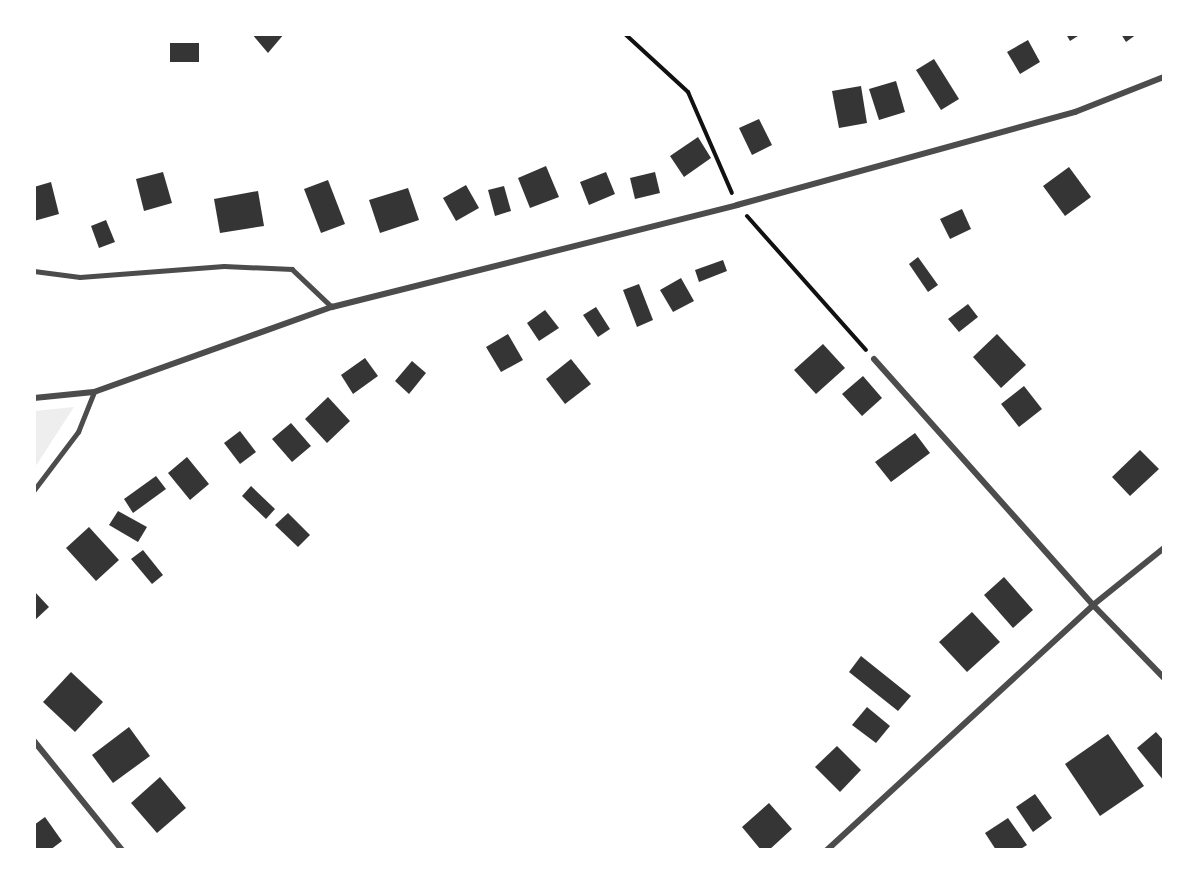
<!DOCTYPE html>
<html>
<head>
<meta charset="utf-8">
<style>
  body { margin:0 }
  #map { position:relative; width:1198px; height:884px; overflow:hidden; background:#fff; font-family:Roboto,sans-serif }
  div>[style] { position:absolute }
  .green>* { inset:0; background:#eee }
  .building>* { inset:0; background:#353535 }
  .path>* { height:4px; margin:-2px; padding:0 2px; transform-origin:2px; border-radius:2px; background:#111 }
  .service>* { height:4.5px; margin:-2.25px; padding:0 2.25px; transform-origin:2.25px; border-radius:2.25px; background:#4c4c4c }
  .minor>* { height:6px; margin:-3px; padding:0 3px; transform-origin:3px; border-radius:3px; background:#4c4c4c }
  span { translate:-50% -50%; white-space:nowrap; text-align:center; line-height:1.15; -webkit-text-stroke:6px #fff; paint-order:stroke }
  .frame { position:absolute; inset:0; border:36px solid #fff; pointer-events:none }
</style>
</head>
<body>
<div id="map">
  <div class="green">
    <i style="clip-path:polygon(74px 407px,39px 461px,35px 467px,35px 411px)"></i>
  </div>
  <div class="building">
    <i style="clip-path:polygon(252px 34px,284px 34px,268px 53px)"></i>
    <i style="clip-path:polygon(1066px 34px,1081px 34px,1070px 41px)"></i>
    <i style="clip-path:polygon(1121px 34px,1137px 34px,1126px 42px)"></i>
    <i style="clip-path:polygon(1028px 40px,1040px 62px,1020px 74px,1007px 52px)"></i>
    <i style="clip-path:polygon(170px 43px,199px 43px,199px 62px,170px 62px)"></i>
    <i style="clip-path:polygon(934px 59px,959px 99px,941px 110px,916px 70px)"></i>
    <i style="clip-path:polygon(896px 81px,905px 112px,879px 120px,869px 89px)"></i>
    <i style="clip-path:polygon(861px 86px,867px 123px,839px 128px,832px 91px)"></i>
    <i style="clip-path:polygon(759px 119px,772px 145px,752px 155px,739px 128px)"></i>
    <i style="clip-path:polygon(698px 137px,711px 158px,684px 177px,670px 156px)"></i>
    <i style="clip-path:polygon(546px 166px,559px 197px,530px 208px,518px 178px)"></i>
    <i style="clip-path:polygon(1069px 167px,1091px 197px,1065px 216px,1043px 186px)"></i>
    <i style="clip-path:polygon(163px 172px,172px 203px,144px 211px,136px 179px)"></i>
    <i style="clip-path:polygon(606px 172px,615px 194px,589px 205px,580px 182px)"></i>
    <i style="clip-path:polygon(655px 172px,660px 193px,635px 199px,630px 178px)"></i>
    <i style="clip-path:polygon(328px 180px,345px 224px,321px 233px,304px 189px)"></i>
    <i style="clip-path:polygon(51px 182px,59px 214px,34px 221px,34px 187px)"></i>
    <i style="clip-path:polygon(466px 185px,479px 208px,456px 221px,443px 198px)"></i>
    <i style="clip-path:polygon(504px 186px,511px 211px,495px 216px,488px 190px)"></i>
    <i style="clip-path:polygon(408px 188px,419px 220px,380px 233px,369px 200px)"></i>
    <i style="clip-path:polygon(258px 191px,264px 226px,220px 233px,214px 199px)"></i>
    <i style="clip-path:polygon(962px 209px,971px 229px,950px 239px,940px 219px)"></i>
    <i style="clip-path:polygon(106px 220px,115px 242px,99px 248px,91px 226px)"></i>
    <i style="clip-path:polygon(918px 257px,938px 285px,928px 292px,909px 264px)"></i>
    <i style="clip-path:polygon(723px 260px,727px 271px,699px 282px,695px 270px)"></i>
    <i style="clip-path:polygon(681px 278px,694px 301px,673px 312px,660px 290px)"></i>
    <i style="clip-path:polygon(639px 284px,653px 320px,637px 327px,623px 290px)"></i>
    <i style="clip-path:polygon(968px 304px,978px 317px,959px 332px,948px 319px)"></i>
    <i style="clip-path:polygon(596px 307px,610px 329px,598px 337px,583px 315px)"></i>
    <i style="clip-path:polygon(545px 310px,559px 328px,539px 341px,527px 323px)"></i>
    <i style="clip-path:polygon(508px 334px,523px 360px,501px 372px,486px 347px)"></i>
    <i style="clip-path:polygon(997px 334px,1026px 365px,1001px 388px,973px 357px)"></i>
    <i style="clip-path:polygon(823px 344px,845px 368px,816px 394px,794px 370px)"></i>
    <i style="clip-path:polygon(365px 358px,378px 376px,353px 394px,341px 375px)"></i>
    <i style="clip-path:polygon(571px 359px,591px 384px,565px 404px,546px 379px)"></i>
    <i style="clip-path:polygon(412px 361px,426px 373px,409px 394px,395px 381px)"></i>
    <i style="clip-path:polygon(863px 376px,882px 398px,862px 416px,842px 394px)"></i>
    <i style="clip-path:polygon(1024px 386px,1042px 409px,1019px 427px,1001px 404px)"></i>
    <i style="clip-path:polygon(328px 397px,350px 421px,327px 443px,305px 419px)"></i>
    <i style="clip-path:polygon(291px 423px,311px 446px,292px 462px,272px 439px)"></i>
    <i style="clip-path:polygon(240px 431px,256px 452px,240px 464px,224px 443px)"></i>
    <i style="clip-path:polygon(915px 433px,930px 453px,891px 482px,875px 462px)"></i>
    <i style="clip-path:polygon(1140px 450px,1159px 469px,1130px 496px,1112px 477px)"></i>
    <i style="clip-path:polygon(187px 457px,209px 484px,190px 500px,168px 473px)"></i>
    <i style="clip-path:polygon(156px 476px,166px 489px,133px 513px,124px 499px)"></i>
    <i style="clip-path:polygon(251px 486px,275px 509px,266px 519px,242px 496px)"></i>
    <i style="clip-path:polygon(118px 511px,147px 527px,138px 542px,109px 525px)"></i>
    <i style="clip-path:polygon(288px 513px,310px 535px,298px 547px,275px 525px)"></i>
    <i style="clip-path:polygon(89px 527px,119px 560px,96px 581px,66px 548px)"></i>
    <i style="clip-path:polygon(143px 550px,163px 575px,152px 584px,131px 559px)"></i>
    <i style="clip-path:polygon(1004px 577px,1033px 610px,1013px 628px,984px 595px)"></i>
    <i style="clip-path:polygon(34px 591px,49px 607px,34px 621px)"></i>
    <i style="clip-path:polygon(972px 612px,1000px 642px,967px 672px,939px 642px)"></i>
    <i style="clip-path:polygon(861px 656px,911px 696px,898px 711px,849px 672px)"></i>
    <i style="clip-path:polygon(71px 672px,103px 702px,75px 732px,43px 702px)"></i>
    <i style="clip-path:polygon(867px 707px,890px 726px,876px 743px,852px 725px)"></i>
    <i style="clip-path:polygon(129px 727px,150px 756px,113px 783px,92px 755px)"></i>
    <i style="clip-path:polygon(1156px 732px,1164px 741px,1164px 781px,1137px 748px)"></i>
    <i style="clip-path:polygon(1108px 734px,1144px 786px,1100px 816px,1065px 764px)"></i>
    <i style="clip-path:polygon(837px 746px,861px 770px,840px 792px,815px 767px)"></i>
    <i style="clip-path:polygon(160px 777px,186px 808px,157px 833px,131px 803px)"></i>
    <i style="clip-path:polygon(1035px 794px,1052px 818px,1033px 832px,1016px 807px)"></i>
    <i style="clip-path:polygon(769px 803px,792px 829px,769px 850px,761px 850px,742px 827px)"></i>
    <i style="clip-path:polygon(45px 817px,62px 841px,50px 850px,35px 850px,34px 825px)"></i>
    <i style="clip-path:polygon(1008px 818px,1027px 845px,1019px 850px,996px 850px,985px 833px)"></i>
  </div>
  <div class="path">
    <i style="left:625px;top:34px;width:86px;rotate:42.6deg"></i>
    <i style="left:688px;top:92px;width:110px;rotate:66.5deg"></i>
    <i style="left:747px;top:216px;width:179px;rotate:48.4deg"></i>
  </div>
  <div class="service">
    <i style="left:34px;top:271px;width:46px;rotate:7.4deg"></i>
    <i style="left:80px;top:277px;width:144px;rotate:-4.4deg"></i>
    <i style="left:224px;top:266px;width:68px;rotate:2.5deg"></i>
    <i style="left:292px;top:269px;width:55px;rotate:43.5deg"></i>
    <i style="left:34px;top:490px;width:73px;rotate:-52.8deg"></i>
    <i style="left:78px;top:432px;width:43px;rotate:-68.2deg"></i>
  </div>
  <div class="minor">
    <i style="left:874px;top:359px;width:329px;rotate:48.3deg"></i>
    <i style="left:1093px;top:605px;width:102px;rotate:45.8deg"></i>
    <i style="left:34px;top:398px;width:60px;rotate:-5.7deg"></i>
    <i style="left:94px;top:392px;width:253px;rotate:-19.7deg"></i>
    <i style="left:332px;top:307px;width:418px;rotate:-14.1deg"></i>
    <i style="left:737px;top:205px;width:351px;rotate:-15.4deg"></i>
    <i style="left:1075px;top:112px;width:96px;rotate:-21.5deg"></i>
    <i style="left:34px;top:741px;width:140px;rotate:51.1deg"></i>
    <i style="left:827px;top:850px;width:362px;rotate:-42.6deg"></i>
    <i style="left:1093px;top:605px;width:91px;rotate:-38.8deg"></i>
  </div>
  <div class="frame"></div>
</div>
</body>
</html>
